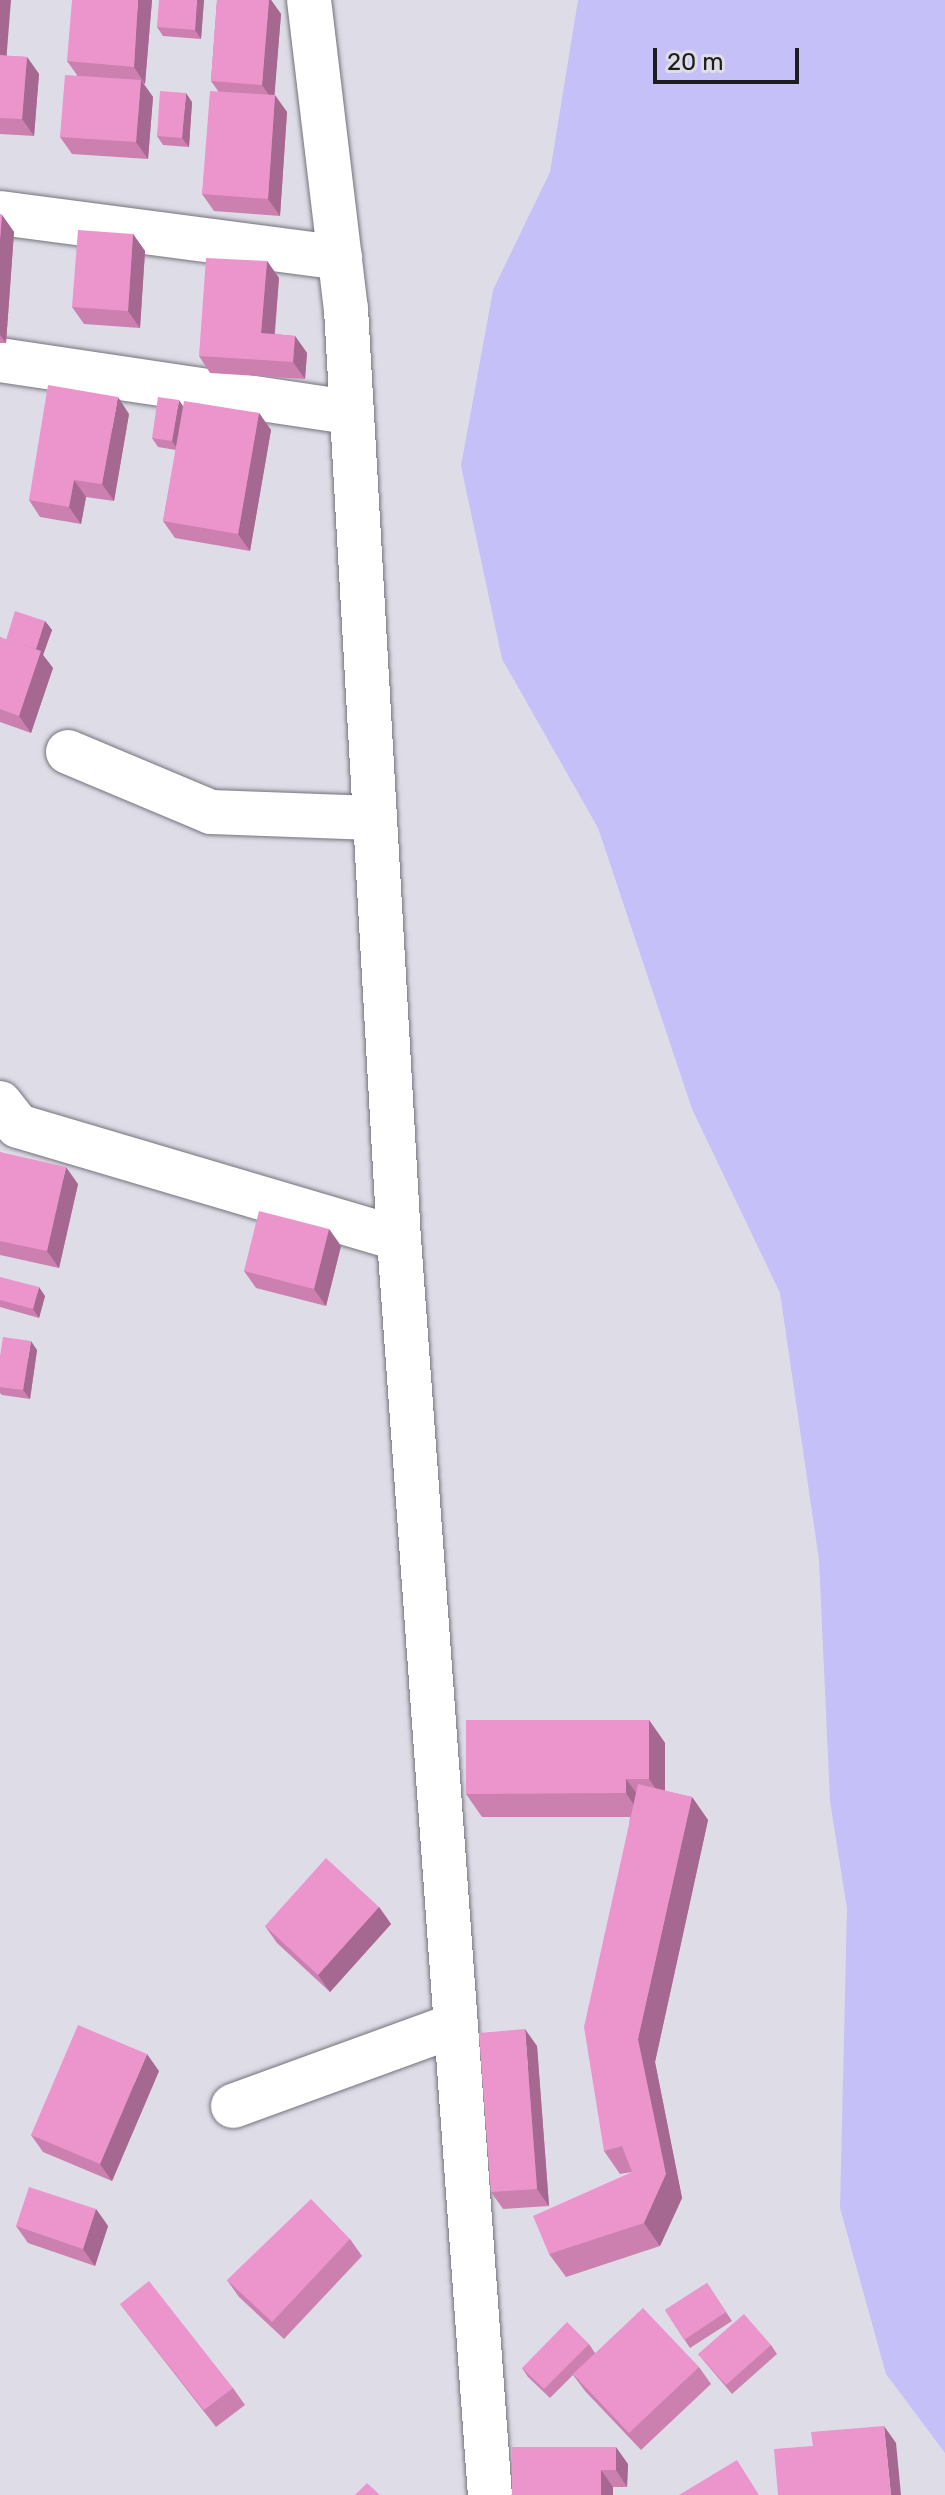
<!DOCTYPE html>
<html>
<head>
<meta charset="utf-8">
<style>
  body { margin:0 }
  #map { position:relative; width:945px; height:2495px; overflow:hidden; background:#dedde7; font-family:Rubik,sans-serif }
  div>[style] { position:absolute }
  .green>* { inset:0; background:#c5c0f8 }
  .roads { filter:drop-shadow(0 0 2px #74737c) drop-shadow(0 0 2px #74737c) }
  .minor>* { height:44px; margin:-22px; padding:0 22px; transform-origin:22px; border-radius:22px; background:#fff }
  .wall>* { inset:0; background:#cb80b0 }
  .shaded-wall>* { inset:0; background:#a56890 }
  .building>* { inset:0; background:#ec95cd }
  span { translate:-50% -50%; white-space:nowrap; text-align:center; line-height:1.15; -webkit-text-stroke:8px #dedde7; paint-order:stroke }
  .scale { position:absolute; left:653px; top:48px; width:146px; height:36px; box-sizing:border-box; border:4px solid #1d1d20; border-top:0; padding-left:10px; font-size:24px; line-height:28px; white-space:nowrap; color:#1d1d20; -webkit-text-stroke:6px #dedde7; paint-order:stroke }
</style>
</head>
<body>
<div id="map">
  <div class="green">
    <i style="clip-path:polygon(578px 0,945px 0,945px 2453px,886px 2374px,840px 2208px,847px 1909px,830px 1801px,819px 1560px,780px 1293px,692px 1109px,598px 828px,502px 659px,461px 466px,493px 290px,550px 172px)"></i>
  </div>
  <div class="roads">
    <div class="minor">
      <i style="left:309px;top:0;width:311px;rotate:83.2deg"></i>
      <i style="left:346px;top:309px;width:932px;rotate:86.74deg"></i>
      <i style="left:399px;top:1239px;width:1259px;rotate:85.86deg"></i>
      <i style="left:0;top:213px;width:343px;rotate:7.5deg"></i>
      <i style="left:0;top:360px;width:354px;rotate:8.5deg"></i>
      <i style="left:68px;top:752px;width:155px;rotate:22.8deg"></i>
      <i style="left:211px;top:812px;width:162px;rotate:2.1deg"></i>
      <i style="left:0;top:1103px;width:29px;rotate:52deg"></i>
      <i style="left:18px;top:1126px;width:397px;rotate:16.5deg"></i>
      <i style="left:233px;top:2106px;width:236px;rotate:-20deg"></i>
    </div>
  </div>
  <div class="wall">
    <i style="clip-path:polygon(0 0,7px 56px,27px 57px,39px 74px,34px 136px,0 134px)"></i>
    <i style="clip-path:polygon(152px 0,145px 84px,143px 83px,153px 97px,148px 159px,72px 154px,60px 137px,77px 75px,67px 61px)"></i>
    <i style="clip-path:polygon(204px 0,201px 39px,163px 36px,157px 27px)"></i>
    <i style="clip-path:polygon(217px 0,271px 0,281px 14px,274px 95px,287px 112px,280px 216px,214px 211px,202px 194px,218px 91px,211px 81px)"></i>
    <i style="clip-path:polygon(192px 102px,189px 147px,163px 145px,157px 136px)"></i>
    <i style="clip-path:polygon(0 214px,2px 215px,14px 232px,6px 343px,0 343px)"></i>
    <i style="clip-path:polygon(133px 234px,145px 251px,140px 328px,84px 324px,72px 307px)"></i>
    <i style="clip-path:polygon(267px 261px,279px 278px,275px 334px,295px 336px,307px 353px,305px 379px,210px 373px,199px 356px)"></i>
    <i style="clip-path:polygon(183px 407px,259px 413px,271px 430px,250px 551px,175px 538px,163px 521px,176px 450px,158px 447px,152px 438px)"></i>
    <i style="clip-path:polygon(129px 414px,114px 501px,86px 497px,81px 524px,40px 517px,29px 500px)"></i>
    <i style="clip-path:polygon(45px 621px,52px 630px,43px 655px,53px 668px,31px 733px,0 722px,0 637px,6px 640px)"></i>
    <i style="clip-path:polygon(0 1152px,78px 1184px,59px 1268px,0 1255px)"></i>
    <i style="clip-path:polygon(329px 1229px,341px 1246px,326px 1306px,256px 1288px,244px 1271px)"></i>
    <i style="clip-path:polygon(0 1277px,45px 1296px,39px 1318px,0 1307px)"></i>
    <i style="clip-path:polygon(37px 1350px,30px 1399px,2px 1395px,0 1393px,0 1387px)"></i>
    <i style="clip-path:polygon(649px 1720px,665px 1743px,665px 1791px,692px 1797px,708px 1820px,655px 2062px,682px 2198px,660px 2246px,566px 2277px,549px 2254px,632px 2172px,620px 2174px,604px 2151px,630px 1817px,482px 1817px,466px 1794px)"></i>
    <i style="clip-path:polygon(379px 1907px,391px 1924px,330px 1992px,277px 1943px,265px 1926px)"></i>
    <i style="clip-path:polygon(537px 2046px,549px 2206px,503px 2209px,491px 2192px)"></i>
    <i style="clip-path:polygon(159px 2071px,112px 2181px,43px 2152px,31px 2135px)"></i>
    <i style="clip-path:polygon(96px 2209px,108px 2226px,95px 2266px,28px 2243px,16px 2226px)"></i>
    <i style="clip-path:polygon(350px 2239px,362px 2256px,284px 2339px,239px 2297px,227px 2280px)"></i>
    <i style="clip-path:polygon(707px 2283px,732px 2321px,690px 2348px,665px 2310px)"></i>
    <i style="clip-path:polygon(120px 2304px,233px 2388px,245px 2405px,216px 2427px)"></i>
    <i style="clip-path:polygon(589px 2344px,595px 2353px,699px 2367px,711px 2384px,641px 2450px,585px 2391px,573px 2375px,550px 2398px,528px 2377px,522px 2368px)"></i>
    <i style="clip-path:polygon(771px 2345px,777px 2354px,732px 2394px,698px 2354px)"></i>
    <i style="clip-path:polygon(512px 2447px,628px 2464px,627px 2487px,613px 2487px)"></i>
  </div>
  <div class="shaded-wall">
    <i style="clip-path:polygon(0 0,11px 0,6px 63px,0 54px)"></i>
    <i style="clip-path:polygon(138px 0,152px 0,145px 84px,134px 67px)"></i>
    <i style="clip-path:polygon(197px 0,204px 0,201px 39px,195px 30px)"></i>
    <i style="clip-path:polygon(269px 0,271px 0,281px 14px,274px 102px,262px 85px)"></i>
    <i style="clip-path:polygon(27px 57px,39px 74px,34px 136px,22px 119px)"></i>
    <i style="clip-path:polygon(141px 80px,153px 97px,148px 159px,136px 142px)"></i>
    <i style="clip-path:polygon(186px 93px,192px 102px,189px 147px,182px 138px)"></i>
    <i style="clip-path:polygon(275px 95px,287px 112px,280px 216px,268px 199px)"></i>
    <i style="clip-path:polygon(2px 215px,14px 232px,6px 343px,0 335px,0 240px)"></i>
    <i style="clip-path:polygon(133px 234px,145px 251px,140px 328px,128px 311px)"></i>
    <i style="clip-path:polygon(267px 261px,279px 278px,273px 350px,261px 333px)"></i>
    <i style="clip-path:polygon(295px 336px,307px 353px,305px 379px,293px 362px)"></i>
    <i style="clip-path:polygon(118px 397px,129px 414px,114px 501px,102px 484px)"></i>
    <i style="clip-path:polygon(179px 400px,185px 409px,178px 450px,172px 441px)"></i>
    <i style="clip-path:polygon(259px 413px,271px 430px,250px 551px,238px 534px)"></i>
    <i style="clip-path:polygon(74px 480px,86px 497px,81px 524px,69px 507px)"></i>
    <i style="clip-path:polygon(45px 621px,52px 630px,43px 655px,53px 668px,31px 733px,19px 716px,36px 649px)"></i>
    <i style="clip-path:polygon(66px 1167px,78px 1184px,59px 1268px,47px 1251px)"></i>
    <i style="clip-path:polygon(329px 1229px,341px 1246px,326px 1306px,314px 1289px)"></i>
    <i style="clip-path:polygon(39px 1287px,45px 1296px,39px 1318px,33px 1309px)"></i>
    <i style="clip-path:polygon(31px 1341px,37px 1350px,30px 1399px,23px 1390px)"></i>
    <i style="clip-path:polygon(649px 1720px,665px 1743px,665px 1802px,649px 1779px)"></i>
    <i style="clip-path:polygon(626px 1779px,643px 1802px,642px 1817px,626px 1793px)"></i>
    <i style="clip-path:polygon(692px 1797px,708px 1820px,655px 2062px,682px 2198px,660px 2246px,644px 2223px,638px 2039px)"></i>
    <i style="clip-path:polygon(379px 1907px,391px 1924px,330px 1992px,318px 1975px)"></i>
    <i style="clip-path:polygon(525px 2029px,537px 2046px,549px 2206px,537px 2189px)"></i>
    <i style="clip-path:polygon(147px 2054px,159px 2071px,112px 2181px,100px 2164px)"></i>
    <i style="clip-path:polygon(96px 2209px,108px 2226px,95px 2266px,83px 2249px)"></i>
    <i style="clip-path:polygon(884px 2426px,896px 2443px,901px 2495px,891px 2495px)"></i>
    <i style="clip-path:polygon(616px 2447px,628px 2464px,627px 2487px,616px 2470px)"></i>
    <i style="clip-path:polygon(601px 2470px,613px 2487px,613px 2495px,601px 2495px)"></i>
  </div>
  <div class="building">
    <i style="clip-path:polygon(72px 0,138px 0,134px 67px,67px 61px)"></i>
    <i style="clip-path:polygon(159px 0,197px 0,195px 30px,157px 27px)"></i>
    <i style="clip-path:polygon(217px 0,269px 0,262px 85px,211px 81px)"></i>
    <i style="clip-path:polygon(0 55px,27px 57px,22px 119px,0 118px)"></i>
    <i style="clip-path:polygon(65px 75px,141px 80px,136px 142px,60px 137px)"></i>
    <i style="clip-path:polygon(160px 91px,186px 93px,182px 138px,157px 136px)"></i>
    <i style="clip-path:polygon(210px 91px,275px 95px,268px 199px,202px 194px)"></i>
    <i style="clip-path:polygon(0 214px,2px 215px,0 240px)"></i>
    <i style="clip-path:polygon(78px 230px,133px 234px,128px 311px,72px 307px)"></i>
    <i style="clip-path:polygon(206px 258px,267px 261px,261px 333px,295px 336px,293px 362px,199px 356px)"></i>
    <i style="clip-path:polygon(48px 385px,118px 397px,102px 484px,74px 480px,69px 507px,29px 500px)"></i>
    <i style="clip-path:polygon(158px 397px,179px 400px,172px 441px,152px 438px)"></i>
    <i style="clip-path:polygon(184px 401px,259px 413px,238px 534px,163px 521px)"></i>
    <i style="clip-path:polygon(15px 611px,45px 621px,36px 649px,6px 640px)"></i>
    <i style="clip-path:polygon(0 637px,41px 651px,19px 716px,0 709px)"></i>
    <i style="clip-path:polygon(0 1152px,66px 1167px,47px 1251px,0 1241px)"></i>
    <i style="clip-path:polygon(259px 1211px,329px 1229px,314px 1289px,244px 1271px)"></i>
    <i style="clip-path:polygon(0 1277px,39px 1287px,33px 1309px,0 1300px)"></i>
    <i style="clip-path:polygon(3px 1337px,31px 1341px,23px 1390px,0 1387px,0 1356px)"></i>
    <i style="clip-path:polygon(466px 1720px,649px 1720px,649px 1779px,626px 1779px,626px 1793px,466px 1794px)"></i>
    <i style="clip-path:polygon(638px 1784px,692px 1797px,638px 2039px,666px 2174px,644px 2223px,549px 2254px,533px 2216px,632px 2172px,622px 2146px,604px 2151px,584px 2027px)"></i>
    <i style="clip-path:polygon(326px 1858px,379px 1907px,318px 1975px,265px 1926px)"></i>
    <i style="clip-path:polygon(78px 2025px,147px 2054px,100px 2164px,31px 2135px)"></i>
    <i style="clip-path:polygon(525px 2029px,537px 2189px,491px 2192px,479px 2033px)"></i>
    <i style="clip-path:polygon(29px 2187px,96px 2209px,83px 2249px,16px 2226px)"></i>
    <i style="clip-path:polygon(311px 2199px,350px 2239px,272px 2322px,227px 2280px)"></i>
    <i style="clip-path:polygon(149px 2281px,233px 2388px,204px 2410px,120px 2304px)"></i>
    <i style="clip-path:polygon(707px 2283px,726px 2312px,684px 2340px,665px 2310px)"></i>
    <i style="clip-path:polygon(643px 2308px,699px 2367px,629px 2433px,573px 2374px)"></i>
    <i style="clip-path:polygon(744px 2314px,771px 2345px,726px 2385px,698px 2354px)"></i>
    <i style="clip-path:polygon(567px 2322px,589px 2344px,544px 2389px,522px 2368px)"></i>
    <i style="clip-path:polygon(884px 2426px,891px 2495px,778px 2495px,774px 2449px,813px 2446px,811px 2432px)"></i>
    <i style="clip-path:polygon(512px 2447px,616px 2447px,616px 2470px,601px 2470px,601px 2495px,512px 2495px)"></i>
    <i style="clip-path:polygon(737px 2460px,759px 2495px,679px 2495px)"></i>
    <i style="clip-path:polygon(367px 2483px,380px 2495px,355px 2495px)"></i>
  </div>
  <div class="scale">20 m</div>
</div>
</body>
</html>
